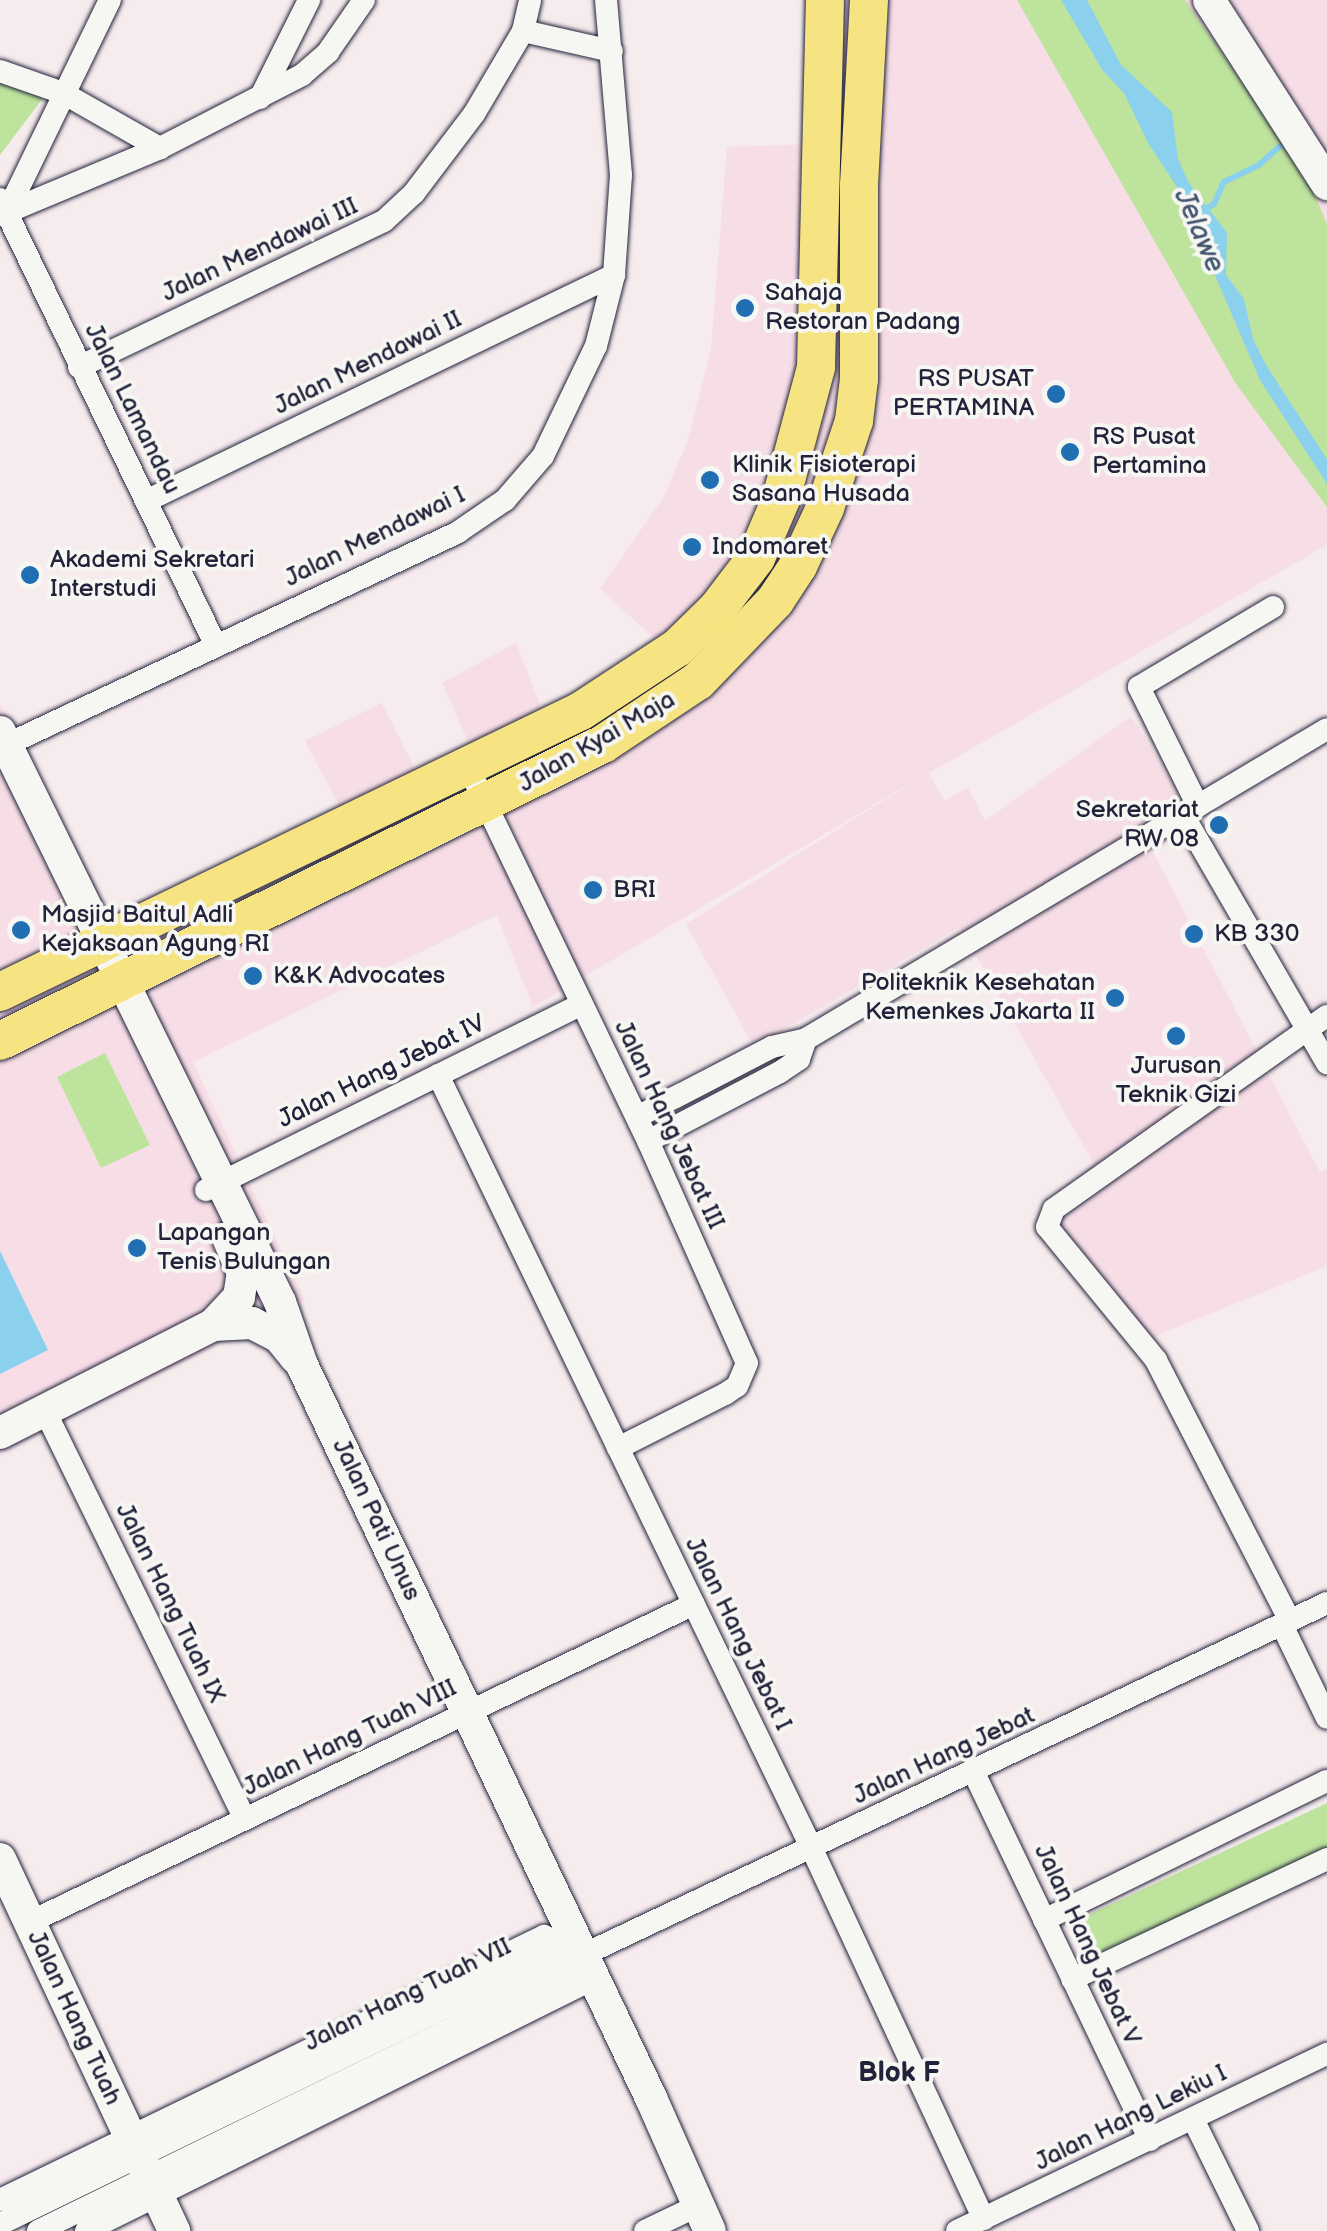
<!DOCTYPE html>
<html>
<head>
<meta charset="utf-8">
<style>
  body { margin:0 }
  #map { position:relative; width:1327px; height:2231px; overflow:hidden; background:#f6ebed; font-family:"Balsamiq Sans",sans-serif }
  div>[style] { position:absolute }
  .built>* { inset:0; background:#f7dee6 }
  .green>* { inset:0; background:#bee39d }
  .water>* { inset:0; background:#8bd1ed }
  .stream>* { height:6px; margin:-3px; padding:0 3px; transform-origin:3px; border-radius:3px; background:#8bd1ed }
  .roads { filter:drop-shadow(0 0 2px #22223b) drop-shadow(0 0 2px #22223b) }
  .street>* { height:22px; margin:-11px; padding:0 11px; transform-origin:11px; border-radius:11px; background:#f6f6f2 }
  .secondary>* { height:32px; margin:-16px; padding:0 16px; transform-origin:16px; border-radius:16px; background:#f6f6f2 }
  .primary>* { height:38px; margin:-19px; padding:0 19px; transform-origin:19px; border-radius:19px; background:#f6e381 }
  .dots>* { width:28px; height:28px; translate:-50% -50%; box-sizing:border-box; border:5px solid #f6f6f2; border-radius:50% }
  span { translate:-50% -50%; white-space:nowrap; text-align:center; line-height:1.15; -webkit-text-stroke:8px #f6f6f2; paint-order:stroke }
  .street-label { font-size:25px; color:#22223b }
  .poi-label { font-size:25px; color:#22223b }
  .left { translate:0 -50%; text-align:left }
  .right { translate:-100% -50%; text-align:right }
  .water-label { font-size:28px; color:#425770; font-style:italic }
  .neighbourhood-label { font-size:28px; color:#22223b; font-weight:700 }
</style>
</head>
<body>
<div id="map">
  <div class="built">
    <i style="clip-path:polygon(814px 0,1327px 0,1327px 545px,929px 773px,944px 801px,968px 788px,985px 821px,1131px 716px,1185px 802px,1142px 831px,1320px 1172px,1327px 1169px,1327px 1266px,1148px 1339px,1050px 1220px,1105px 1184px,960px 927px,754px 1047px,686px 924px,928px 773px,533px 1007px,497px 915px,193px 1062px,305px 1301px,0 1455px,0 704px,114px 921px,345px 817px,305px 741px,382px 703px,417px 773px,471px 748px,442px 683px,516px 643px,542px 710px,604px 682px,655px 639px,600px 589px,663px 498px,687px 443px,711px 348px,727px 147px,812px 144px)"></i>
  </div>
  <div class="green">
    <i style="clip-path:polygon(1017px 0,1185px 0,1306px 174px,1327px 224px,1327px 507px,1236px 384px)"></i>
    <i style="clip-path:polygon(0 81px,46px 94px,0 155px)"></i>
    <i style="clip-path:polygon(105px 1053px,150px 1145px,101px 1168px,57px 1077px)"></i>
    <i style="clip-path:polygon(1327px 1803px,1327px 1852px,1090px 1964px,1071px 1923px)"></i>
  </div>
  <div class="water">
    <i style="clip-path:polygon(1061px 0,1087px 0,1121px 65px,1172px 112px,1178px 159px,1189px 183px,1227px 233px,1226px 275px,1244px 299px,1253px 339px,1266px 365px,1327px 459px,1327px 484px,1260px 380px,1177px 187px,1148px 143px,1124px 93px,1103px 71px)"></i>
    <i style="clip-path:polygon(0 1251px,48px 1350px,0 1374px)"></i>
  </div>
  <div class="stream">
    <i style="left:1205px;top:210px;width:11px;rotate:-34deg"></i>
    <i style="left:1214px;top:204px;width:24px;rotate:-66deg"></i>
    <i style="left:1224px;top:182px;width:39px;rotate:-26deg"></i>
    <i style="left:1259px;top:165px;width:28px;rotate:-42deg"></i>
  </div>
  <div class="roads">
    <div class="street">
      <i style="left:523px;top:31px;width:91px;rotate:12.7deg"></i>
      <i style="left:0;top:71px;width:67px;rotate:19.2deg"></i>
      <i style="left:63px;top:93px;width:112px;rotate:29.6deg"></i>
      <i style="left:260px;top:98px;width:110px;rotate:-63.4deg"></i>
      <i style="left:0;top:199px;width:493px;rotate:64.2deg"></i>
      <i style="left:7px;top:212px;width:236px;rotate:-64.1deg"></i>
      <i style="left:0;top:215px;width:173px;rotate:-22.7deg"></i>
      <i style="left:160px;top:148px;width:160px;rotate:-27.2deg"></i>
      <i style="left:302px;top:75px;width:35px;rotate:-41deg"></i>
      <i style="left:328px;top:52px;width:63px;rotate:-55.3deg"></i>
      <i style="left:79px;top:367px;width:338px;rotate:-25.6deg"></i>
      <i style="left:384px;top:221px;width:41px;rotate:-43deg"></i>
      <i style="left:414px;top:193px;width:99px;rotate:-52.8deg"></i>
      <i style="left:474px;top:114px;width:96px;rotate:-59.4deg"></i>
      <i style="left:523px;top:31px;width:32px;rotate:-77deg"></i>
      <i style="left:146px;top:501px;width:520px;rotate:-25.78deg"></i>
      <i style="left:6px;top:745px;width:500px;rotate:-25.2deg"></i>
      <i style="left:458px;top:532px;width:57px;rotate:-34.2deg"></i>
      <i style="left:505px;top:500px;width:58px;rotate:-49.2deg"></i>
      <i style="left:543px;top:456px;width:122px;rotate:-64.3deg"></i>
      <i style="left:596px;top:346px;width:73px;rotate:-75.8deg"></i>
      <i style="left:614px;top:275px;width:100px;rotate:-86deg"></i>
      <i style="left:621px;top:175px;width:176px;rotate:-94.9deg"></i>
      <i style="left:468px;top:767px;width:415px;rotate:64.3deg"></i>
      <i style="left:648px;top:1141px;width:243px;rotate:66deg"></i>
      <i style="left:747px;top:1363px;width:25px;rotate:113deg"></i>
      <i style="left:737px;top:1386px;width:14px;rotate:146deg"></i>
      <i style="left:725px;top:1394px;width:120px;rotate:153.2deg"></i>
      <i style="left:1198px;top:806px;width:133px;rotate:-116.4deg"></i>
      <i style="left:1139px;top:687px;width:156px;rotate:-30.8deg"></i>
      <i style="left:1183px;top:815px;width:287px;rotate:59.9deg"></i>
      <i style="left:438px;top:1075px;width:860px;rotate:64.21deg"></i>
      <i style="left:812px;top:1849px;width:408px;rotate:65.1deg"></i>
      <i style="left:637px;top:1117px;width:152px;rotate:-27.4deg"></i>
      <i style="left:772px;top:1047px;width:35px;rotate:-13deg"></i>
      <i style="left:806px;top:1039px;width:606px;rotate:-30.75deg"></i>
      <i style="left:648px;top:1141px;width:149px;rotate:-27.6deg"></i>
      <i style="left:780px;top:1072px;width:23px;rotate:-34deg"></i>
      <i style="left:799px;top:1059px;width:21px;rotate:-71deg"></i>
      <i style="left:206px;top:1190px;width:419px;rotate:-26.3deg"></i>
      <i style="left:45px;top:1411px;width:454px;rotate:63.9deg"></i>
      <i style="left:1290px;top:1621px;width:293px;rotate:-117.2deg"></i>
      <i style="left:1156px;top:1360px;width:172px;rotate:-129.3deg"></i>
      <i style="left:1047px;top:1227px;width:19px;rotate:-69deg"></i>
      <i style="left:1054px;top:1209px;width:334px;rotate:-35.3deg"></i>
      <i style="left:1282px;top:1625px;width:103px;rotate:64.2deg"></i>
      <i style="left:974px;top:1773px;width:407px;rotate:64.4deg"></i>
      <i style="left:1044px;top:1920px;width:315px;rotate:-26.2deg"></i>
      <i style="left:30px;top:1922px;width:736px;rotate:-25.59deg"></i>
      <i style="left:1072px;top:1979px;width:282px;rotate:-25.2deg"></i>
      <i style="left:1193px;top:2119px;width:125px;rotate:63.8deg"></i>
      <i style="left:0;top:2200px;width:605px;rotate:-25.89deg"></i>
      <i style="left:544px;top:1936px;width:40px;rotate:26.6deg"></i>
      <i style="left:0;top:2224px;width:606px;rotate:-25.93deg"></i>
      <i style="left:545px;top:1959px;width:38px;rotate:-6deg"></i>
      <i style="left:583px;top:1955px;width:823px;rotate:-25.32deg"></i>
      <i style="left:38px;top:2231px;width:611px;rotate:-26.1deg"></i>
      <i style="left:86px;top:2231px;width:568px;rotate:-26.43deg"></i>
      <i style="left:645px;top:2231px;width:58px;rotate:-25.7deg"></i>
      <i style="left:957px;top:2231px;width:410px;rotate:-25.6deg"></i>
    </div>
    <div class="secondary">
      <i style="left:1209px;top:0;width:219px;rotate:57.3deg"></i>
      <i style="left:0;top:732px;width:635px;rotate:63.84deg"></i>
      <i style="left:280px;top:1302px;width:67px;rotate:70.8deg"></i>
      <i style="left:302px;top:1365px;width:812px;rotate:64.54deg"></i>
      <i style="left:651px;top:2098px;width:145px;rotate:66.1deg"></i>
      <i style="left:213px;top:1325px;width:38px;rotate:-47deg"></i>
      <i style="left:239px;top:1297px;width:24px;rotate:-81deg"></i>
      <i style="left:243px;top:1273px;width:38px;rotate:-113deg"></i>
      <i style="left:0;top:1433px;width:239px;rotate:-26.9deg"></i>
      <i style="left:213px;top:1325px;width:39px;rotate:-3deg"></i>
      <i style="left:252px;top:1323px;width:30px;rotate:27deg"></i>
      <i style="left:279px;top:1337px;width:27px;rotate:51deg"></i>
      <i style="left:0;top:1859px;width:411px;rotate:64.9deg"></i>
    </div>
    <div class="primary">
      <i style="left:0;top:992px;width:645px;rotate:-25.81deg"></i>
      <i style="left:581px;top:711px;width:115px;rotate:-33.3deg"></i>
      <i style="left:677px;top:648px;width:56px;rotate:-44.3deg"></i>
      <i style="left:717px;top:609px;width:64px;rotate:-52.6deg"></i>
      <i style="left:756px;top:558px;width:64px;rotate:-67deg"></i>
      <i style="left:781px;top:499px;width:137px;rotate:-75.1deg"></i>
      <i style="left:816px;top:367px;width:367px;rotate:-88.6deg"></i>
      <i style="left:0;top:1041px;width:672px;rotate:-26.22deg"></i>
      <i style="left:603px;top:744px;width:114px;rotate:-33.6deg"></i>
      <i style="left:698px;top:681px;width:111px;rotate:-46.1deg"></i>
      <i style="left:775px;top:601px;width:42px;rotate:-56.7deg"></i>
      <i style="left:798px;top:566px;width:64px;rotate:-65deg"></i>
      <i style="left:825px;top:508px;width:92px;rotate:-71.6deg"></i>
      <i style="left:854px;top:421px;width:42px;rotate:-83.2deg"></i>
      <i style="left:859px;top:379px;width:194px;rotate:-90deg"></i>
      <i style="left:859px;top:185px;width:185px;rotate:-86.9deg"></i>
    </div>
  </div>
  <div class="dots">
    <i style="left:745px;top:308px;background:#1f6fb2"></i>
    <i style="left:1056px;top:394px;background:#1f6fb2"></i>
    <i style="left:1070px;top:452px;background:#1f6fb2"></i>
    <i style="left:710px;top:480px;background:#1f6fb2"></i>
    <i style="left:692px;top:547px;background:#1f6fb2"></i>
    <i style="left:30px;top:575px;background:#1f6fb2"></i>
    <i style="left:1219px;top:825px;background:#1f6fb2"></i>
    <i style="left:593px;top:890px;background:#1f6fb2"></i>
    <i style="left:21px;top:930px;background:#1f6fb2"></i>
    <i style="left:1194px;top:934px;background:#1f6fb2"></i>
    <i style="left:253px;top:976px;background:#1f6fb2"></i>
    <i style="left:1115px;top:998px;background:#1f6fb2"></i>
    <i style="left:1176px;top:1036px;background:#1f6fb2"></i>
    <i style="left:137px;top:1248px;background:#1f6fb2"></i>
  </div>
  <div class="street-label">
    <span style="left:260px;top:250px;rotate:-25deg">Jalan Mendawai III</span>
    <span style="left:368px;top:363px;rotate:-26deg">Jalan Mendawai II</span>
    <span style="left:132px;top:409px;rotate:64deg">Jalan Lamandau</span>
    <span style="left:375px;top:537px;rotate:-26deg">Jalan Mendawai I</span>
    <span style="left:597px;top:742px;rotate:-30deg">Jalan Kyai Maja</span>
    <span style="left:382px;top:1072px;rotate:-26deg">Jalan Hang Jebat IV</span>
    <span style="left:669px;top:1125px;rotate:65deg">Jalan Hang Jebat III</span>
    <span style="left:376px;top:1520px;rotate:65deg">Jalan Pati Unus</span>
    <span style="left:170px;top:1603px;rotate:64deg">Jalan Hang Tuah IX</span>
    <span style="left:738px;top:1634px;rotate:64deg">Jalan Hang Jebat I</span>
    <span style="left:350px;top:1738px;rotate:-26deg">Jalan Hang Tuah VIII</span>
    <span style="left:944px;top:1756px;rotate:-25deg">Jalan Hang Jebat</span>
    <span style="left:1087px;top:1945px;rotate:65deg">Jalan Hang Jebat V</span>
    <span style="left:408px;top:1995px;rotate:-26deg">Jalan Hang Tuah VII</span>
    <span style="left:74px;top:2018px;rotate:65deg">Jalan Hang Tuah</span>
    <span style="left:1131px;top:2118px;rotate:-26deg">Jalan Hang Lekiu I</span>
  </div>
  <div class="poi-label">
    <span class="left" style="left:765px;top:308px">Sahaja<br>Restoran Padang</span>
    <span class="right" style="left:1034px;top:394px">RS PUSAT<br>PERTAMINA</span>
    <span class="left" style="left:1092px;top:452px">RS Pusat<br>Pertamina</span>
    <span class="left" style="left:732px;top:480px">Klinik Fisioterapi<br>Sasana Husada</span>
    <span class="left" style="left:712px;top:547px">Indomaret</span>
    <span class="left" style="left:50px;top:575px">Akademi Sekretari<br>Interstudi</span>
    <span class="right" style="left:1199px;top:825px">Sekretariat<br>RW 08</span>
    <span class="left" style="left:613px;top:890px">BRI</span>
    <span class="left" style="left:41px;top:930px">Masjid Baitul Adli<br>Kejaksaan Agung RI</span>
    <span class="left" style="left:1214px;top:934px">KB 330</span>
    <span class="left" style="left:273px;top:976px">K&amp;K Advocates</span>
    <span class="right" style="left:1095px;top:998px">Politeknik Kesehatan<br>Kemenkes Jakarta II</span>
    <span style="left:1176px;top:1081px">Jurusan<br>Teknik Gizi</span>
    <span class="left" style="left:157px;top:1248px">Lapangan<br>Tenis Bulungan</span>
  </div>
  <div class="water-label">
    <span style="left:1199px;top:231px;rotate:67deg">Jelawe</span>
  </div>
  <div class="neighbourhood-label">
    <span style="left:899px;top:2073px">Blok F</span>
  </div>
</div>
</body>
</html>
